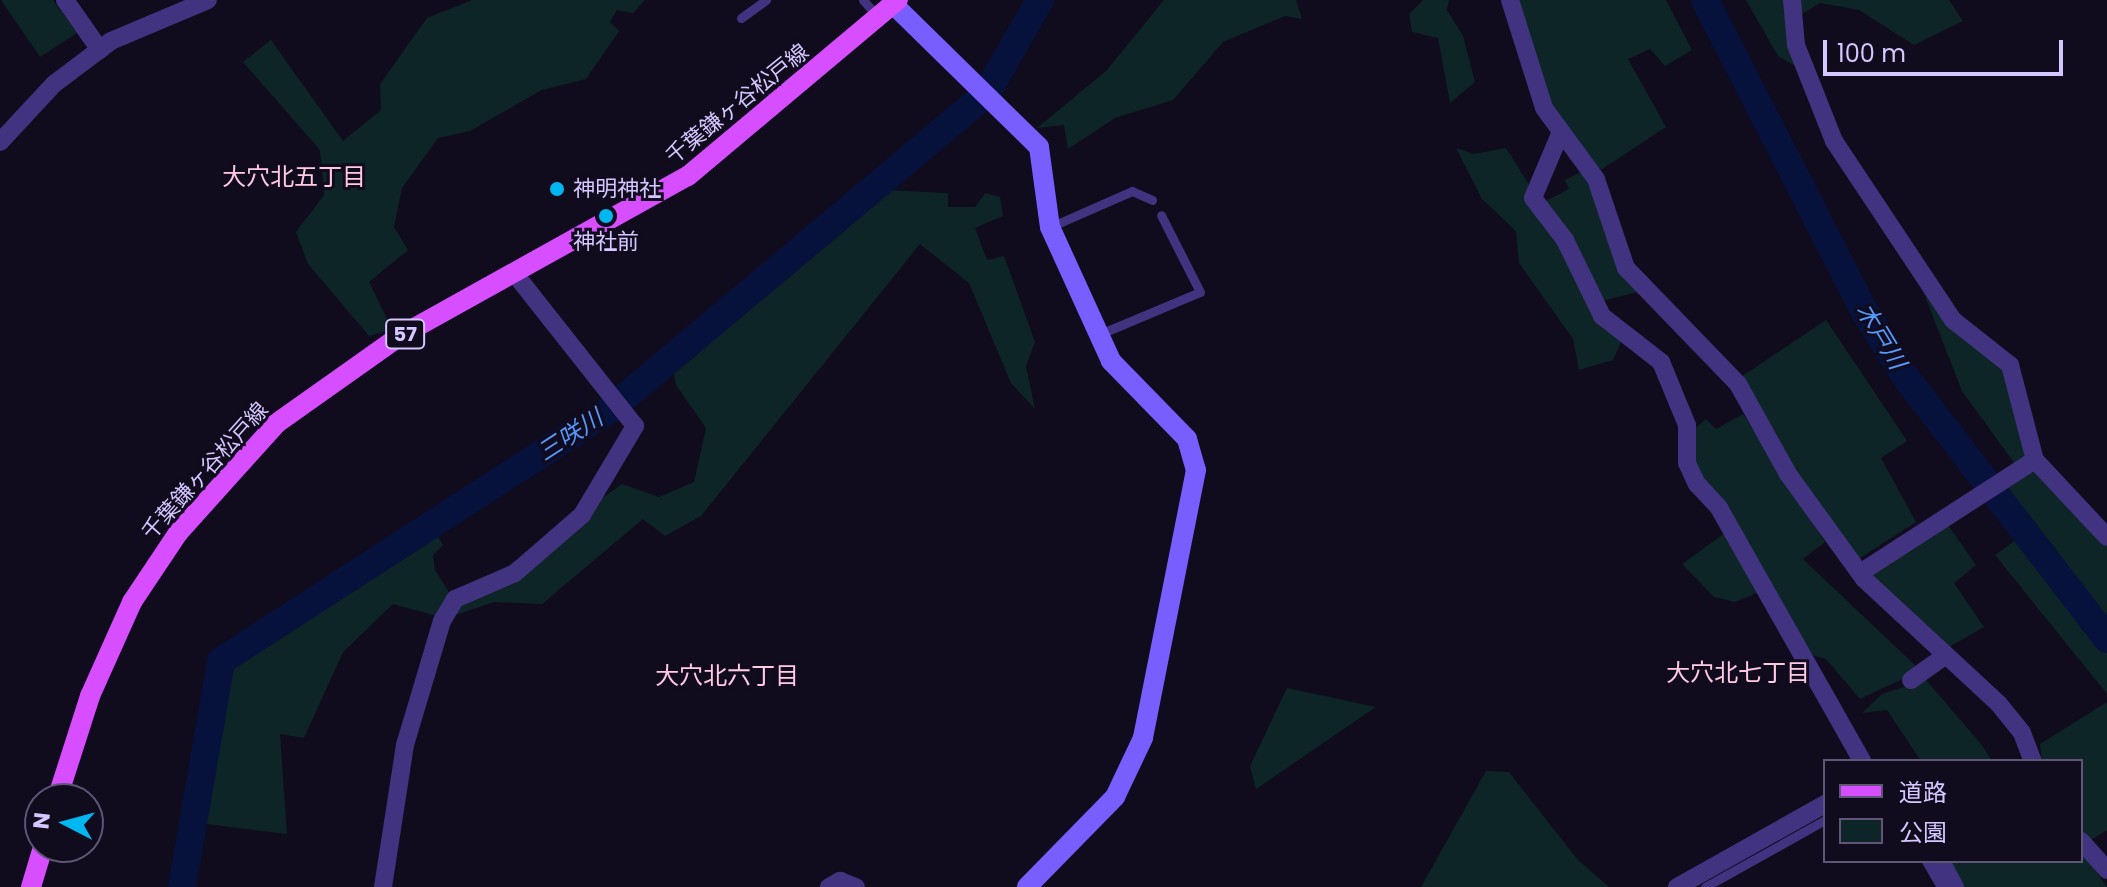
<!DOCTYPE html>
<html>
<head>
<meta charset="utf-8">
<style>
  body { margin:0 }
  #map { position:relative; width:2107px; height:887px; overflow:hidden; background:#100b1d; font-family:Poppins,"Noto Sans JP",sans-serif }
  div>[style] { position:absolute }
  .green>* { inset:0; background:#0d2527 }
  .river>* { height:28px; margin:-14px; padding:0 14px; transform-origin:14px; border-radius:14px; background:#06123b }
  .lane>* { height:9px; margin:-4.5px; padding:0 4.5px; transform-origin:4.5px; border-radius:4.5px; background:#41337f }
  .street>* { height:18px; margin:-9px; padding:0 9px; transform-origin:9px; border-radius:9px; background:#41337f }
  .secondary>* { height:20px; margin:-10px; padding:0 10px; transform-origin:10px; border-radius:10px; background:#795eff }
  .primary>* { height:20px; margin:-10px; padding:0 10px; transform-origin:10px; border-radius:10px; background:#d64eff }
  .dots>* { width:22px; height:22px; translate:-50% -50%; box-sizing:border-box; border:4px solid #100b1d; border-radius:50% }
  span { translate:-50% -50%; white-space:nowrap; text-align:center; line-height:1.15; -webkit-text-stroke:6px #100b1d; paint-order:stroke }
  .shield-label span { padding:2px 6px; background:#100b1d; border:2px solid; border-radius:6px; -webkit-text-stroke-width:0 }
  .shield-label { font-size:20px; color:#d5c7ff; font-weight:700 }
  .street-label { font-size:22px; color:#d5c7ff }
  .poi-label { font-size:22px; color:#d5c7ff }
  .left { translate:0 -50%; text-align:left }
  .neighbourhood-label { font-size:24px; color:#ffc9e3 }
  .water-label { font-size:24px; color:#5598ff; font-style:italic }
  .legend { position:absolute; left:1823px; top:759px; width:260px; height:104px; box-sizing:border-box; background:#100b1d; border:2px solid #5f5677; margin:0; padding:10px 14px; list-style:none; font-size:24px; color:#d5c7ff }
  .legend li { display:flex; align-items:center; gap:16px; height:40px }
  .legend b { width:40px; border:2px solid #5f5677 }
  .north { position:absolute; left:24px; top:783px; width:80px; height:80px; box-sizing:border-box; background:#100b1d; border:2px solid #5f5677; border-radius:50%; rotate:276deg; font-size:22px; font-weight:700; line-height:32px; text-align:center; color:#d5c7ff }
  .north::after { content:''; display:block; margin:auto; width:28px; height:36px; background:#00b7f2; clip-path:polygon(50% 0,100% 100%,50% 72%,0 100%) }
  .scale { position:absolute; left:1823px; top:40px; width:240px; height:36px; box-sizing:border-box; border:4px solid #d5c7ff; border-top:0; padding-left:10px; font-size:24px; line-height:28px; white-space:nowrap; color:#d5c7ff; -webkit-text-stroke:6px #100b1d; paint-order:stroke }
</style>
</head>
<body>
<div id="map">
  <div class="green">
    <i style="clip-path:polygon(1px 0,53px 0,77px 33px,40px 57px)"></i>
    <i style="clip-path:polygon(472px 0,645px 0,633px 13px,617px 10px,610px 22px,619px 31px,586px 79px,542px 90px,470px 131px,438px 138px,402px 188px,394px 227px,408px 250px,369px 282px,392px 329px,369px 336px,308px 264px,296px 232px,324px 195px,320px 150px,243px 62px,271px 40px,343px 141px,381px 110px,380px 84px,427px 18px)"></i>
    <i style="clip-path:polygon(1164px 0,1296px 0,1302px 19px,1285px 16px,1223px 42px,1173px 100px,1115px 118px,1068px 149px,1064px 125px,1037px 128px,1106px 71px)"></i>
    <i style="clip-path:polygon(1423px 0,1449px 0,1447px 10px,1463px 36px,1475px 82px,1450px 103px,1438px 38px,1412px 32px,1409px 14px)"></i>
    <i style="clip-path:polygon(1518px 0,1666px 0,1692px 50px,1665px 66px,1650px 49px,1628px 59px,1666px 127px,1599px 171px,1549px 102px)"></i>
    <i style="clip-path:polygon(1746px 0,1786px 0,1795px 66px,1778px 56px)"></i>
    <i style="clip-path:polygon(1798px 0,1949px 0,1963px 21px,1914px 45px,1859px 10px,1820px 3px,1799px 16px)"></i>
    <i style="clip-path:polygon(1456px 148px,1474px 154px,1506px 148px,1624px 335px,1613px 360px,1579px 370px,1573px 339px,1519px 263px,1516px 231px,1482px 199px)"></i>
    <i style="clip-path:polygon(1583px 171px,1621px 269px,1637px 292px,1601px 301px,1542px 203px,1569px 189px,1565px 180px)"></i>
    <i style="clip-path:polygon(883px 190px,948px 193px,948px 207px,975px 207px,985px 193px,1000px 197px,1003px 216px,975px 228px,987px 260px,1004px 256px,1035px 342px,1026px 366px,1035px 409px,1011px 383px,969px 283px,920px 244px,701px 516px,665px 536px,643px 519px,542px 604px,494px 602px,449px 617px,459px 601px,622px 484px,659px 497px,694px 482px,706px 428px,676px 385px,672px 363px)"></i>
    <i style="clip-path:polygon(1914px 268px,2004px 369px,2026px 456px,2015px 464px,1962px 391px)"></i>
    <i style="clip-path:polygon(1826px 320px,1907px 441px,1881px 458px,1916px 522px,1857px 560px,1792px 471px,1741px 377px)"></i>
    <i style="clip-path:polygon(1743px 414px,1825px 542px,1803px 559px,1918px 668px,1907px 677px,1860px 699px,1826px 659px,1804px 653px,1769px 588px,1735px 602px,1714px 597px,1682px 564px,1725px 533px,1691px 462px,1691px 432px,1706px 419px,1716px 429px)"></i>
    <i style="clip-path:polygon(2031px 470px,2039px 470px,2107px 545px,2107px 631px,1998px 490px)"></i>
    <i style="clip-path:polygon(1948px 525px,1976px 565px,1954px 583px,1984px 627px,1946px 649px,1868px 577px)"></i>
    <i style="clip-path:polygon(434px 531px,443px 545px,433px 555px,435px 570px,452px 597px,440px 617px,393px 604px,343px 652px,304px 738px,280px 734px,287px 834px,199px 823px,225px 671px)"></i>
    <i style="clip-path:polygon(2021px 536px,2107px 647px,2107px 694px,1995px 555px)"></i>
    <i style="clip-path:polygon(1926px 680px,1981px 744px,1992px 761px,1921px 761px,1887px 710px,1862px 713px,1882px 694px)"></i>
    <i style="clip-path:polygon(1287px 688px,1376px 707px,1256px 789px,1250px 766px)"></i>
    <i style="clip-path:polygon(2107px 702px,2107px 830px,2089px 841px,2081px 833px,2081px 761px,2042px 761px,2040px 744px)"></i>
    <i style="clip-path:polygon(1486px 771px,1509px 772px,1578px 860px,1609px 887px,1421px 887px)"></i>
    <i style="clip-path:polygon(2081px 850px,2107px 887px,1960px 887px,1945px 861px,2081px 861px)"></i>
  </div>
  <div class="river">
    <i style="left:1705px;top:0;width:347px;rotate:62.9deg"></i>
    <i style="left:1863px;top:309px;width:83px;rotate:57.8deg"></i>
    <i style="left:1907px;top:379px;width:328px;rotate:52.4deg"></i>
    <i style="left:182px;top:887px;width:229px;rotate:-80.2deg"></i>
    <i style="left:221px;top:661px;width:467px;rotate:-32.9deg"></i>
    <i style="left:613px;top:407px;width:487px;rotate:-40deg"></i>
    <i style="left:986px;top:94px;width:108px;rotate:-60.1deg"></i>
  </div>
  <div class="lane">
    <i style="left:863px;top:0;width:15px;rotate:48deg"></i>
    <i style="left:741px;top:18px;width:31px;rotate:-36deg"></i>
    <i style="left:1050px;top:227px;width:90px;rotate:-23.7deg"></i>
    <i style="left:1132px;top:191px;width:22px;rotate:24deg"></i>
    <i style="left:1100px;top:334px;width:108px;rotate:-22.8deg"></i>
    <i style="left:1200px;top:292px;width:86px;rotate:-116.9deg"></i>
    <i style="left:1926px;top:861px;width:30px;rotate:60deg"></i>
    <i style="left:1705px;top:887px;width:137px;rotate:-29.2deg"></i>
  </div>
  <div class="street">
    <i style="left:65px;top:0;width:61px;rotate:55deg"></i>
    <i style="left:1510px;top:0;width:113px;rotate:72.5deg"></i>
    <i style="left:1544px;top:108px;width:88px;rotate:53.8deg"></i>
    <i style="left:1596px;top:179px;width:94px;rotate:71.4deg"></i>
    <i style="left:1626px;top:268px;width:161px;rotate:46deg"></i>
    <i style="left:1738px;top:384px;width:103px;rotate:60.9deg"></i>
    <i style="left:1788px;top:474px;width:130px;rotate:54.1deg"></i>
    <i style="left:1864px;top:579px;width:183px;rotate:42.8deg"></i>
    <i style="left:1998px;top:703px;width:38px;rotate:51deg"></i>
    <i style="left:2022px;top:733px;width:30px;rotate:69deg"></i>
    <i style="left:1792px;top:0;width:45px;rotate:84.9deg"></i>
    <i style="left:1796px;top:45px;width:103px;rotate:68.4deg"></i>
    <i style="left:1834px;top:141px;width:215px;rotate:56.4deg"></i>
    <i style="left:1953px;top:320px;width:73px;rotate:38.3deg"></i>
    <i style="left:2010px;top:365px;width:98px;rotate:75.3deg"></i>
    <i style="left:2035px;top:460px;width:105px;rotate:46.9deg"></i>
    <i style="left:1560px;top:134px;width:69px;rotate:112.9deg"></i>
    <i style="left:1533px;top:198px;width:53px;rotate:52.7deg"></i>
    <i style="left:1565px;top:240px;width:85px;rotate:64deg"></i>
    <i style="left:1602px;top:316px;width:75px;rotate:37.9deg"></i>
    <i style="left:1661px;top:362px;width:68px;rotate:67.6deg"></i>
    <i style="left:1687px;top:425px;width:38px;rotate:90deg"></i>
    <i style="left:1687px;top:463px;width:23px;rotate:65deg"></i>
    <i style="left:1697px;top:484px;width:33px;rotate:47deg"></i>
    <i style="left:1719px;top:508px;width:291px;rotate:60.5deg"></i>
    <i style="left:0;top:142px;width:79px;rotate:-47deg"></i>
    <i style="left:54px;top:84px;width:71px;rotate:-37deg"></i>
    <i style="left:111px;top:41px;width:105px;rotate:-22.9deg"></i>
    <i style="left:1860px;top:573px;width:208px;rotate:-32.9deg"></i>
    <i style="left:1911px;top:680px;width:43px;rotate:-35.5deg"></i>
    <i style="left:2081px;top:841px;width:39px;rotate:48deg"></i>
    <i style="left:1941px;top:861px;width:30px;rotate:62deg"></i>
    <i style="left:383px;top:887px;width:144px;rotate:-81.2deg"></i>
    <i style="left:405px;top:745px;width:129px;rotate:-73.4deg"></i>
    <i style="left:442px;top:621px;width:26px;rotate:-59deg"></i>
    <i style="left:455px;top:599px;width:65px;rotate:-23.4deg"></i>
    <i style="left:515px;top:573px;width:89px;rotate:-40.9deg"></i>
    <i style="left:582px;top:515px;width:104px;rotate:-59.2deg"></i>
    <i style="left:635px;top:426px;width:194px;rotate:-128.3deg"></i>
    <i style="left:829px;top:887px;width:13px;rotate:-29deg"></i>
    <i style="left:840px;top:881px;width:17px;rotate:21deg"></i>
    <i style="left:1677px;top:887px;width:170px;rotate:-29.3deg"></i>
  </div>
  <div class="secondary">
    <i style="left:893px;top:4px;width:204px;rotate:44.4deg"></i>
    <i style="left:1039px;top:147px;width:81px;rotate:82.2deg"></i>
    <i style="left:1050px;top:227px;width:147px;rotate:65.5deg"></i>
    <i style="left:1111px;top:361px;width:109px;rotate:45.7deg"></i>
    <i style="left:1187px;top:439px;width:32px;rotate:74deg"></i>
    <i style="left:1196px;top:470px;width:273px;rotate:101.2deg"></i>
    <i style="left:1143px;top:738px;width:65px;rotate:115.4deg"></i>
    <i style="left:1115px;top:797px;width:126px;rotate:134.4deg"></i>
  </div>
  <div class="primary">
    <i style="left:57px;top:799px;width:108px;rotate:-72.2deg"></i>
    <i style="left:90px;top:696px;width:103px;rotate:-65.9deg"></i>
    <i style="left:132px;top:602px;width:83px;rotate:-56.3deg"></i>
    <i style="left:178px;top:533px;width:148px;rotate:-48deg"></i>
    <i style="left:277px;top:423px;width:151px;rotate:-35.3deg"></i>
    <i style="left:400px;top:336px;width:329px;rotate:-29.1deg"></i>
    <i style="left:688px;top:176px;width:274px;rotate:-40deg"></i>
    <i style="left:31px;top:887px;width:42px;rotate:-73.3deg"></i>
  </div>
  <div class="dots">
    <i style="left:557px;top:189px;background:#00b7f2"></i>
    <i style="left:606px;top:216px;background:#00b7f2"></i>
  </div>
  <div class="shield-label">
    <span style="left:405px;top:334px">57</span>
  </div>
  <div class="street-label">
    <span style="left:737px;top:104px;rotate:-39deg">千葉鎌ヶ谷松戸線</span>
    <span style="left:205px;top:471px;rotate:-48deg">千葉鎌ヶ谷松戸線</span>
  </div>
  <div class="poi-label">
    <span class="left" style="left:573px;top:189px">神明神社</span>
    <span style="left:606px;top:242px">神社前</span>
  </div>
  <div class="neighbourhood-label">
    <span style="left:294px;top:177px">大穴北五丁目</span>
    <span style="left:1738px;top:673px">大穴北七丁目</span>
    <span style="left:727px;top:676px">大穴北六丁目</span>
  </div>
  <div class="water-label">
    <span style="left:1881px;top:336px;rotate:59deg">木戸川</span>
    <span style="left:570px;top:435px;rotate:-33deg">三咲川</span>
  </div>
  <ul class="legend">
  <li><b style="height:10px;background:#d64eff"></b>道路</li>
  <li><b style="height:22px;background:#0d2527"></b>公園</li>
  </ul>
  <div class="north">N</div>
  <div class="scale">100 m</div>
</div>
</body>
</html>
